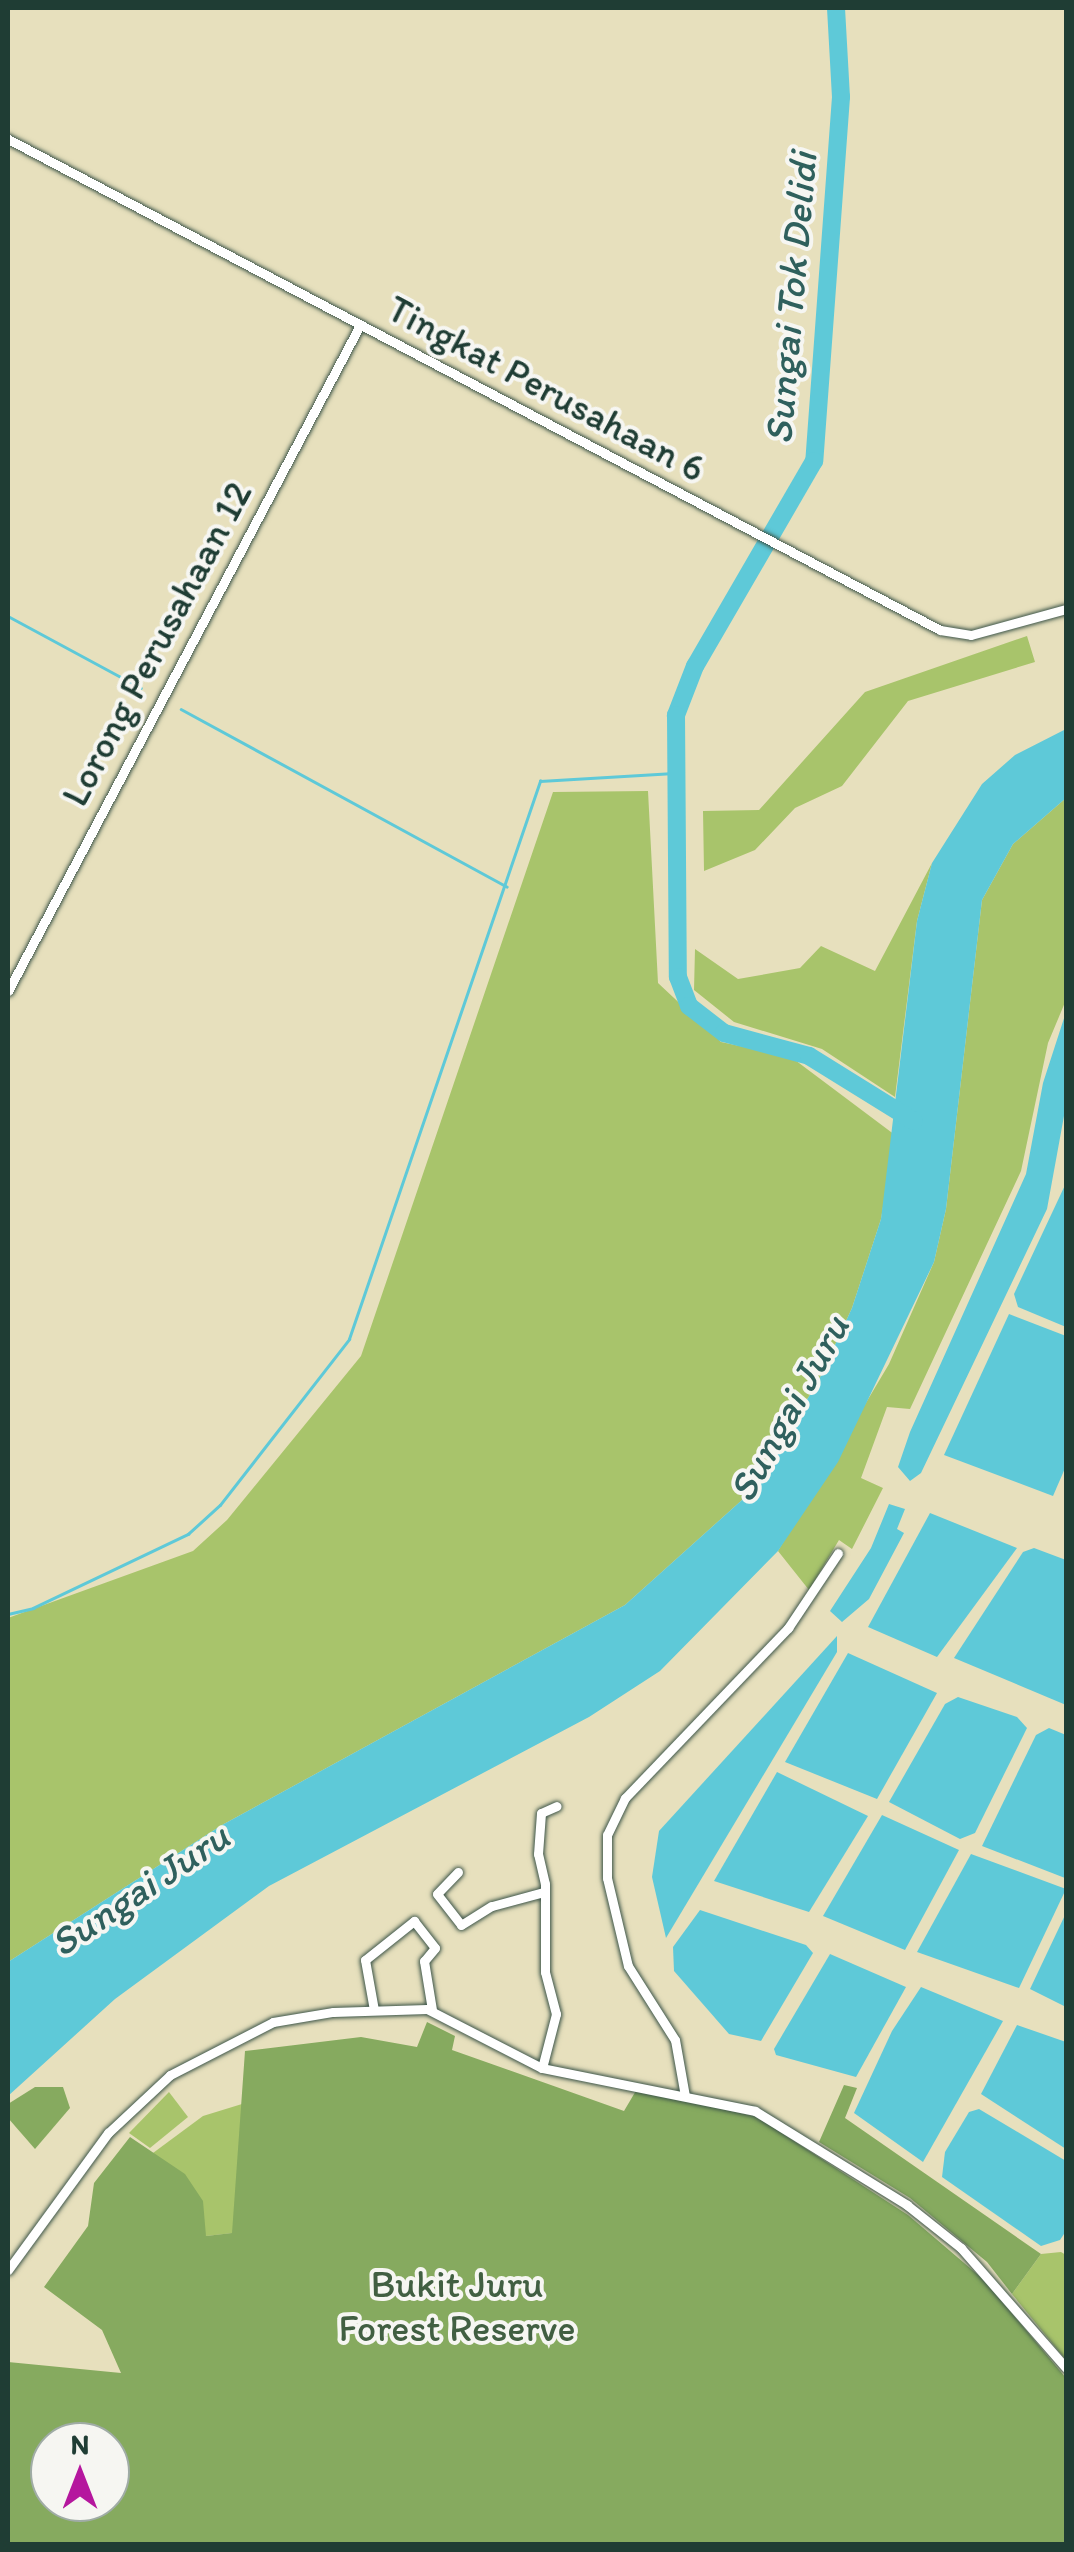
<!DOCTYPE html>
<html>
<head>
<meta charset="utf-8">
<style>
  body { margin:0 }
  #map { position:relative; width:1074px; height:2552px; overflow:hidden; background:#e7e0bd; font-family:Itim,sans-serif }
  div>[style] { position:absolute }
  .green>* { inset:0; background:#a8c46b }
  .forest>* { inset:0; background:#86aa5f }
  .water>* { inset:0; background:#5ec9d8 }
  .stream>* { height:2.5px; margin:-1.25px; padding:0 1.25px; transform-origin:1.25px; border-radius:1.25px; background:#5ec9d8 }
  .river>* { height:18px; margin:-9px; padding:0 9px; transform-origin:9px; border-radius:9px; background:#5ec9d8 }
  .roads { filter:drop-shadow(0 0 2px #3d5549) drop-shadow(0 0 2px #3d5549) }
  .street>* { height:9px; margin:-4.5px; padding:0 4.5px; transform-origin:4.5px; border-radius:4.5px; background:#fff }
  span { translate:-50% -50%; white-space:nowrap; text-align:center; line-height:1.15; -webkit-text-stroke:8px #f6f6f2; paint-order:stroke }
  .street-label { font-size:38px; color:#1f3d34 }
  .park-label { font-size:38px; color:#415f42 }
  .water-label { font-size:40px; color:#2f605d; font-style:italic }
  .frame { position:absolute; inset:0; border:10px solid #1f3d34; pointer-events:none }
  .north { position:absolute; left:30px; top:2422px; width:100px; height:100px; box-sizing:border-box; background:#f6f6f2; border:2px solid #a0aca6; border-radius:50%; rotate:0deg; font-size:28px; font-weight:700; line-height:40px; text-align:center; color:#1f3d34 }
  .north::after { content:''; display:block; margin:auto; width:35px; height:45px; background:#b5179e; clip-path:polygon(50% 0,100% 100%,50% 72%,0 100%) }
</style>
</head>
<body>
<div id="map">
  <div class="green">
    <i style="clip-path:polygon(1027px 636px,1035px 662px,908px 701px,842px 786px,795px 808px,755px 850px,704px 871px,703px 811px,759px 810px,865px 692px)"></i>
    <i style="clip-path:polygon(648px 791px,658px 983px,721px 1042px,791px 1057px,895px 1135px,881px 1219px,852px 1308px,817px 1384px,742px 1500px,625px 1605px,222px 1825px,8px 1962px,8px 1618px,193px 1551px,227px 1520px,361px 1356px,553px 792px)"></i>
    <i style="clip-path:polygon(1066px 798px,1066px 1000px,1048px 1043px,1021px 1171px,910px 1409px,887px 1407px,861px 1478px,883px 1488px,852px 1549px,839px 1540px,809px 1590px,778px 1551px,889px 1364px,934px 1262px,946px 1209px,982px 900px,1013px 844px)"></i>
    <i style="clip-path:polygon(932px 863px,917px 921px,895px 1097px,822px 1049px,734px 1022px,694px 990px,695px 949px,738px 979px,800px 968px,821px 946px,875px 971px)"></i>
    <i style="clip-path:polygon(169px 2092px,188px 2117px,150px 2148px,129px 2133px)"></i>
    <i style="clip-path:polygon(242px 2104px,233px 2233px,206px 2236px,153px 2153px,203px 2116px)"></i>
    <i style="clip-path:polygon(1061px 2252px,1066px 2255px,1066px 2360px,1012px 2294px,1041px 2254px)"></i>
  </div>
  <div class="forest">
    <i style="clip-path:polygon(evenodd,427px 2022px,455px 2036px,452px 2050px,624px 2111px,637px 2089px,757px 2117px,908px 2215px,984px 2280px,1066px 2378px,1066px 2544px,8px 2544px,8px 2362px,121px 2373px,102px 2330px,44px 2287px,88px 2226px,94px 2183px,130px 2137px,185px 2174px,203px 2201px,206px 2236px,232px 2233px,245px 2051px,361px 2037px,417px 2047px,427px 2022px,50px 2442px,110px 2442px,110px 2502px,50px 2502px,50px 2442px)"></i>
    <i style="clip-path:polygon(844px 2085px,857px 2088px,845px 2118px,1041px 2254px,1012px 2294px,987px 2262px,910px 2198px,819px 2142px)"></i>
    <i style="clip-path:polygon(35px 2087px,63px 2087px,70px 2108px,35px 2149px,8px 2118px,8px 2104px)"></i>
  </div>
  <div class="water">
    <i style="clip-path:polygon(1066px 729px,1066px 798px,1013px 844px,982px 900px,946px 1209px,934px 1262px,838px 1462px,778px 1551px,660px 1671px,589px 1717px,269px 1886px,115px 1999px,8px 2096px,8px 1962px,222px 1825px,625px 1605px,742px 1500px,817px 1384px,852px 1308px,881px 1219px,917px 921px,932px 863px,982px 784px,1015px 755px)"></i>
    <i style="clip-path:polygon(1066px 1012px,1066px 1105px,1047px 1209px,921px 1473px,910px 1481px,898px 1467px,910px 1432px,1026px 1174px,1043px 1083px)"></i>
    <i style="clip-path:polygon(1066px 1183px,1066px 1327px,1018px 1307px,1014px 1294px)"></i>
    <i style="clip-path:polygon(1009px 1314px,1066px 1336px,1066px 1466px,1053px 1496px,944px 1455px)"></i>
    <i style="clip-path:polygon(889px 1504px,905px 1509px,897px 1529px,904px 1533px,869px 1599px,842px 1622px,830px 1611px,871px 1548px)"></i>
    <i style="clip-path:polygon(930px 1513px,1017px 1548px,937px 1657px,868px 1627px)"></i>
    <i style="clip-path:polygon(1034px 1548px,1066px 1560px,1066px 1705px,954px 1658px,1023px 1552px)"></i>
    <i style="clip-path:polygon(837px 1636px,837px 1652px,666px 1938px,652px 1877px,659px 1831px)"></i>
    <i style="clip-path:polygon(848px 1653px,937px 1693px,877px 1799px,785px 1762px)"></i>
    <i style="clip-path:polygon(958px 1697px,1017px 1717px,1027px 1728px,975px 1833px,960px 1839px,889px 1802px,945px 1704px)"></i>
    <i style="clip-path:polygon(1049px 1728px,1066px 1735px,1065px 1878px,982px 1846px,1036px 1735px)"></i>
    <i style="clip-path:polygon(777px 1772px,868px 1816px,809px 1912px,714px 1881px)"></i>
    <i style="clip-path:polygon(882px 1815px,959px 1850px,905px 1950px,823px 1916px)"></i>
    <i style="clip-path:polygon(971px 1854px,1066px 1889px,1019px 1988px,917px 1952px)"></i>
    <i style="clip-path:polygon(700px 1910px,806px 1945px,813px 1953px,761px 2041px,729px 2034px,674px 1971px,673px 1947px)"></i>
    <i style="clip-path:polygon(1066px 1913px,1066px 2007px,1030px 1989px)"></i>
    <i style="clip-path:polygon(830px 1954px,906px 1987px,856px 2077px,776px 2055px,774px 2049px)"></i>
    <i style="clip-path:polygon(921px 1987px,1003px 2021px,923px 2162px,854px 2113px,892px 2031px)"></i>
    <i style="clip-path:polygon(1017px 2025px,1066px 2042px,1066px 2149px,981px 2094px)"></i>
    <i style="clip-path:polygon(979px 2109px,1066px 2161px,1066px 2231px,1060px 2240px,1041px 2246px,942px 2177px,945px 2152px,969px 2112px)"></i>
  </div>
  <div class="stream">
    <i style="left:8px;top:616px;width:151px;rotate:28.4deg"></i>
    <i style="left:181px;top:709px;width:371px;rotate:28.6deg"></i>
    <i style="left:8px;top:1614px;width:26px;rotate:-13deg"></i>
    <i style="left:33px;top:1608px;width:172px;rotate:-25.5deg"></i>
    <i style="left:188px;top:1534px;width:43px;rotate:-42.2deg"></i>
    <i style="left:220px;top:1505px;width:210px;rotate:-52.1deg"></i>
    <i style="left:349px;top:1339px;width:590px;rotate:-71.1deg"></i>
    <i style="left:540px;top:781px;width:134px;rotate:-3.4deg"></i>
  </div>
  <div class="river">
    <i style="left:836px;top:8px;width:89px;rotate:86.8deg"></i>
    <i style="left:841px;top:97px;width:365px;rotate:94.2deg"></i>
    <i style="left:814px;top:461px;width:237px;rotate:120.1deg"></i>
    <i style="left:695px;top:666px;width:53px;rotate:111.2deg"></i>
    <i style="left:676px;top:715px;width:262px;rotate:89.6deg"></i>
    <i style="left:678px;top:977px;width:31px;rotate:69deg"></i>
    <i style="left:689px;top:1006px;width:44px;rotate:37.6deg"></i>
    <i style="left:724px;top:1033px;width:88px;rotate:15.1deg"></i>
    <i style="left:809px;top:1056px;width:123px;rotate:31.8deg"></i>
  </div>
  <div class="roads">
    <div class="street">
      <i style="left:8px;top:139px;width:1053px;rotate:27.78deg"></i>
      <i style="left:940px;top:630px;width:31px;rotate:9deg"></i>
      <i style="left:971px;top:635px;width:98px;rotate:-15.3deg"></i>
      <i style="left:8px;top:991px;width:753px;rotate:-62.14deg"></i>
      <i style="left:458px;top:1872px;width:30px;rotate:134deg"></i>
      <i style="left:437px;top:1894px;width:39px;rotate:52deg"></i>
      <i style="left:461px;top:1925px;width:36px;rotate:-32deg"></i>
      <i style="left:492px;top:1906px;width:54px;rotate:-15.1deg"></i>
      <i style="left:374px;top:2010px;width:51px;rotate:-100.2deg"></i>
      <i style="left:365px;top:1960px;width:63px;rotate:-38.5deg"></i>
      <i style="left:414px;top:1921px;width:34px;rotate:52deg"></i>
      <i style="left:435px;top:1948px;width:17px;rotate:130deg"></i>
      <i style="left:424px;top:1961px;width:50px;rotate:80.7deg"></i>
      <i style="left:542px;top:2068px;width:56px;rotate:-75.5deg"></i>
      <i style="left:556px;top:2014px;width:43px;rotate:-104.7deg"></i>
      <i style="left:545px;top:1972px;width:88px;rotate:-90deg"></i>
      <i style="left:545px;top:1884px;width:31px;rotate:-103deg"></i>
      <i style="left:538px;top:1854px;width:41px;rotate:-85.8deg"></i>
      <i style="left:541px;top:1813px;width:17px;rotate:-24deg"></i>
      <i style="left:685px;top:2096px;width:57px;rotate:-100.1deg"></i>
      <i style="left:675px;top:2040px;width:88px;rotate:-122.4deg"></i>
      <i style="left:628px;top:1966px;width:90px;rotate:-103.4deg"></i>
      <i style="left:607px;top:1878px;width:43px;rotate:-90deg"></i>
      <i style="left:607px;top:1835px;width:41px;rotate:-64.1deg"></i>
      <i style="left:625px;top:1798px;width:236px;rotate:-46.2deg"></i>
      <i style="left:788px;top:1628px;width:90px;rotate:-56.3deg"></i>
      <i style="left:8px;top:2270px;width:170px;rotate:-53.9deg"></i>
      <i style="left:108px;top:2133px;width:85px;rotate:-43.1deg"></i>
      <i style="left:170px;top:2075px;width:116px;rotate:-27.2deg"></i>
      <i style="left:273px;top:2022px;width:61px;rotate:-9.5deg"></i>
      <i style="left:333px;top:2012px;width:94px;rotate:-1.8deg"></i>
      <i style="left:427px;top:2009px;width:129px;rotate:27.2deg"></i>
      <i style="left:542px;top:2068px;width:217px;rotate:11.4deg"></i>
      <i style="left:755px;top:2111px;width:179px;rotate:31.7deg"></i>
      <i style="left:907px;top:2205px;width:69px;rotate:38.5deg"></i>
      <i style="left:961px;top:2248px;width:159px;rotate:48.8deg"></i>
    </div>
  </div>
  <div class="street-label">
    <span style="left:546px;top:389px;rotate:28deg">Tingkat Perusahaan 6</span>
    <span style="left:157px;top:644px;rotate:-62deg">Lorong Perusahaan 12</span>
  </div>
  <div class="park-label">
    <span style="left:457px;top:2307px">Bukit Juru<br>Forest Reserve</span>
  </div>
  <div class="water-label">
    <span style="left:790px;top:298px;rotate:-85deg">Sungai Tok Delidi</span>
    <span style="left:788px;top:1408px;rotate:-61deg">Sungai Juru</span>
    <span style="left:139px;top:1889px;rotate:-34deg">Sungai Juru</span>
  </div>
  <div class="frame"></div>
  <div class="north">N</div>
</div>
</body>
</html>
